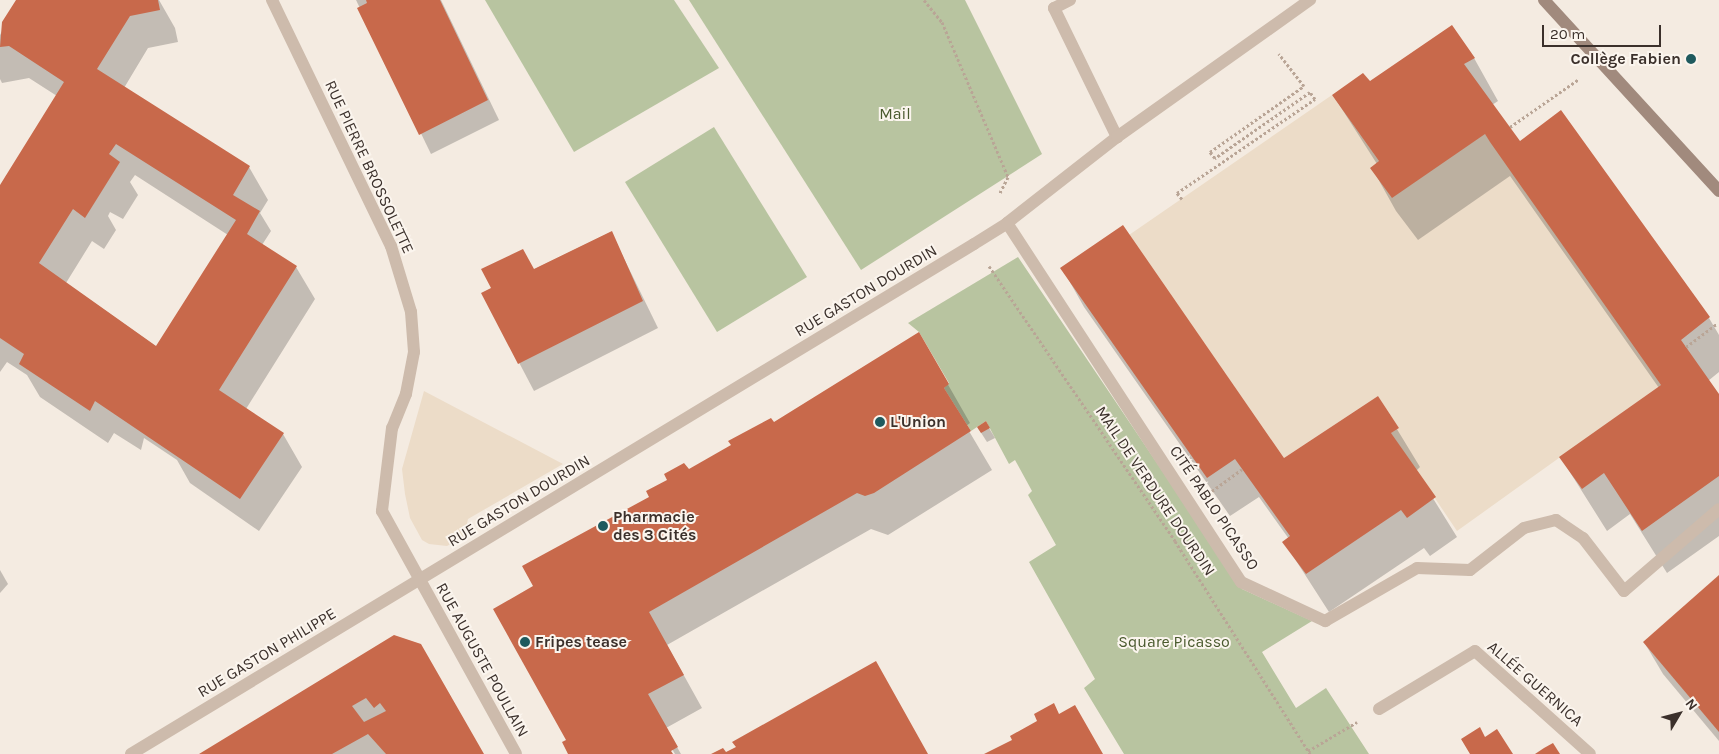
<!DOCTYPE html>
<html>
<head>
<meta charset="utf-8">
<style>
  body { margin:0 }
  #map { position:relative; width:1719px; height:754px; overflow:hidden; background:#f4ebe1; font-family:Karla,sans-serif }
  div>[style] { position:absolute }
  .green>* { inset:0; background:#b8c4a0 }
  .plaza>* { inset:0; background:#ecdcc8 }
  .shadow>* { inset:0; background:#0003 }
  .building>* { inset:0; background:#c8694b }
  .path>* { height:3px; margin-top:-1.5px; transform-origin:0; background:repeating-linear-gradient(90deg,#b9a596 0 2.5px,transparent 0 5px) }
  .lane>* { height:12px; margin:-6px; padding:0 6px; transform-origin:6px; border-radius:6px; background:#cdbbac }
  .street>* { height:12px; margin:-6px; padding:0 6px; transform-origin:6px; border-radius:6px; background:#cdbbac }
  .secondary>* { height:12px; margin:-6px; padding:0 6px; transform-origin:6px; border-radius:6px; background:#a18a7d }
  .dots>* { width:14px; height:14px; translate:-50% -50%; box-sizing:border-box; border:2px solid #fbf5ee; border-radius:50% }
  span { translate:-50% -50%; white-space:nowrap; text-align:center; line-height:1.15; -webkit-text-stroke:4px #fbf5ee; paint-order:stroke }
  .poi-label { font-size:16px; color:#3b302b; font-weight:700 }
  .right { translate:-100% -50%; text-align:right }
  .left { translate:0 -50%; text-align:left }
  .park-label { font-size:16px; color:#4a5a2e }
  .street-label { font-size:16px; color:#3b302b }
  .north { position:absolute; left:1654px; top:689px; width:50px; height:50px; -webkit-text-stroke:4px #fbf5ee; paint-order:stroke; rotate:53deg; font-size:14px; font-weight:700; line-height:20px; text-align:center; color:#3b302b }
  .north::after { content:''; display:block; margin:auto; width:18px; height:22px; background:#3b302b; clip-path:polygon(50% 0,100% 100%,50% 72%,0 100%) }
  .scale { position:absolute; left:1542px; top:25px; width:119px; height:22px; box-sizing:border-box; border:2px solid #3b302b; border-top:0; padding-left:6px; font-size:15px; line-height:18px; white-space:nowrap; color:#3b302b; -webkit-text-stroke:4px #fbf5ee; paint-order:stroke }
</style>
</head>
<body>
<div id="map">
  <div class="green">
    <i style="clip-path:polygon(485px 0,674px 0,719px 68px,574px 152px)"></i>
    <i style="clip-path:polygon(689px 0,965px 0,1042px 154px,861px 270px)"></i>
    <i style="clip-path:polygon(714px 127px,807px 277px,717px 332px,625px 182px)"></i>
    <i style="clip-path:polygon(1018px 257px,1242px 589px,1312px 621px,1262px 652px,1296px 708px,1326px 688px,1369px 754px,1124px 754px,1084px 688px,1095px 679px,1029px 562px,1056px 545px,1028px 495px,1032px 491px,1015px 460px,1009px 464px,986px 421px,971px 431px,944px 388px,949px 383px,919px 332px,908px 323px)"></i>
  </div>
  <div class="plaza">
    <i style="clip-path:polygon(1332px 95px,1379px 161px,1370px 168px,1485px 134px,1661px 385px,1457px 531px,1391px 433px,1399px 428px,1378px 396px,1284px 458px,1129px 235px)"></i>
    <i style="clip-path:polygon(424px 391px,563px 464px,468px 519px,464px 537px,447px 546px,429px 544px,422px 540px,410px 518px,405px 494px,402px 469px)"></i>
  </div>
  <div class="shadow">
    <i style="clip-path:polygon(evenodd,18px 0,159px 0,175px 28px,178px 42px,148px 48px,124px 88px,249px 167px,268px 200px,260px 213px,271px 231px,262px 245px,296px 267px,315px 299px,246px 409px,283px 434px,302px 467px,259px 531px,190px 483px,177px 460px,144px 438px,141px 450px,114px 433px,108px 443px,40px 397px,27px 375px,7px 362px,0 372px,0 188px,57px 96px,29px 78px,2px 83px,0 79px,0 35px,18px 0,135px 175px,228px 235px,157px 347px,66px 283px,92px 241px,104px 249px,116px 230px,108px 216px,110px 212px,123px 219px,138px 195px,130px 182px,135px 175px)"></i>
    <i style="clip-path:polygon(356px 0,441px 0,499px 120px,431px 154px)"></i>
    <i style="clip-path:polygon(1474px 58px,1498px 101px,1492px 105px,1519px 143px,1709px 318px,1719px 335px,1719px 372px,1708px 381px,1719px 397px,1719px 536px,1667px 573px,1630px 514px,1607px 531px,1561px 458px,1659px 388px,1510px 176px,1418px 240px,1396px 211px,1372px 168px,1377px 164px,1333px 95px)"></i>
    <i style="clip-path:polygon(611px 232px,658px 328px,534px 391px,483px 294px)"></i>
    <i style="clip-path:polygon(1062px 268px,1283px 460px,1378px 398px,1420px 467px,1416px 471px,1457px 537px,1430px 556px,1424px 548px,1329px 612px,1284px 542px,1289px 539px,1259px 497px,1230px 516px,1084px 307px)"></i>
    <i style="clip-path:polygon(919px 334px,970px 423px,966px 426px,992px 470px,888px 535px,871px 529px,667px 645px,702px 708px,666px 728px,681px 754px,675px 754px,661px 730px,672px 754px,570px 754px,535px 586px,689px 471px,773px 424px)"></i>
    <i style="clip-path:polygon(986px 423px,995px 438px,987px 442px,978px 428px)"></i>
    <i style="clip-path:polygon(0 570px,8px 584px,0 593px)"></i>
    <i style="clip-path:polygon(1719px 577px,1719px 741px,1663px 674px,1644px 642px)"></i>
    <i style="clip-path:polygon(394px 637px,483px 754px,201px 754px)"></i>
  </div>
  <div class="building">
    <i style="clip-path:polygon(evenodd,16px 0,158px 0,160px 10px,130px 16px,97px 69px,250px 166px,233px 195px,260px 211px,247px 234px,297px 266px,219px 390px,284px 433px,240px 499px,95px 401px,90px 411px,19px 364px,24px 354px,0 338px,0 185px,64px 82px,9px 46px,0 47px,2px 22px,16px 0,116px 144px,236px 220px,156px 346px,39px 263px,73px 209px,85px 218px,120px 162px,109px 154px,116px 144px)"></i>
    <i style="clip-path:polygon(366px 0,440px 0,488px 100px,419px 135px,357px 8px,367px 3px)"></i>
    <i style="clip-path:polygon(1452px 25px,1475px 58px,1464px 64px,1520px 141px,1561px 110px,1710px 317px,1681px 340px,1719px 394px,1719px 476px,1642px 531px,1604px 473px,1582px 489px,1559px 457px,1661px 385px,1490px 142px,1485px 134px,1392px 198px,1370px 168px,1379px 161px,1332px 95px,1363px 73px,1370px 81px)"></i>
    <i style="clip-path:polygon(1123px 225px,1284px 458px,1378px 396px,1399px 428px,1391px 433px,1436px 497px,1407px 518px,1401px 510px,1306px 574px,1282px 542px,1290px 536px,1235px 459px,1207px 478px,1060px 268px)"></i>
    <i style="clip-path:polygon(612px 231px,643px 301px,518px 364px,481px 293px,491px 288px,481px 269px,523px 249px,534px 269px)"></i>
    <i style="clip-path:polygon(919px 332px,949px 384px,944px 388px,971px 431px,874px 493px,865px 496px,857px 493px,649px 612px,684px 675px,648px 694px,678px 747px,671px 751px,673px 754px,568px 754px,562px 742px,566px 740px,493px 609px,533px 586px,522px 566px,649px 497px,646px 491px,667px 480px,664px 474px,684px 463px,689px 469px,731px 445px,728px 441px,771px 418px,774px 422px)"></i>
    <i style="clip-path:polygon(986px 421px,990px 428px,981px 433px,977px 427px)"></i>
    <i style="clip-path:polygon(1719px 575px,1719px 732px,1643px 642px)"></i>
    <i style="clip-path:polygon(evenodd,394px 635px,421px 644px,484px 754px,386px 754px,368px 734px,332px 754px,199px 754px,394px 635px,366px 698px,374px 708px,380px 703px,386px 711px,364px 722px,352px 706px,366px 698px)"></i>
    <i style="clip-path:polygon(876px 661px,928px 754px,711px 754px,723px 748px,726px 752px,736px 747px,732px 742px)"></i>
    <i style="clip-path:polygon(1054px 703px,1059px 714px,1075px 705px,1103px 754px,984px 754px,1012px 740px,1010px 736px,1037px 721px,1034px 714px)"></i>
    <i style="clip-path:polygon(1480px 727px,1485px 737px,1497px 729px,1513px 754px,1470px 754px,1461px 739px)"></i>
    <i style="clip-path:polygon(1553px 743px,1560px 754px,1535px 754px,1544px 748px)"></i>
  </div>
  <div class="path">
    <i style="left:924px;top:0;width:28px;rotate:51deg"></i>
    <i style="left:942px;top:22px;width:168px;rotate:66.9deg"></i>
    <i style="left:1008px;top:177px;width:18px;rotate:117deg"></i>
    <i style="left:1510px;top:127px;width:84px;rotate:-34.8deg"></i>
    <i style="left:1182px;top:199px;width:8px;rotate:-130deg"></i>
    <i style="left:1177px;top:193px;width:167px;rotate:-34.3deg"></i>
    <i style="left:1315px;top:99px;width:9px;rotate:-126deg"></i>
    <i style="left:1310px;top:92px;width:116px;rotate:145.2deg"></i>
    <i style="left:1215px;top:158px;width:8px;rotate:-130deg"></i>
    <i style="left:1210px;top:152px;width:115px;rotate:-35.1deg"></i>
    <i style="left:1304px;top:86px;width:41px;rotate:-128deg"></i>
    <i style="left:989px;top:266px;width:332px;rotate:55.9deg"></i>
    <i style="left:1175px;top:541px;width:252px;rotate:57.6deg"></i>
    <i style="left:1686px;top:347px;width:38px;rotate:-37deg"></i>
    <i style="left:1212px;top:491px;width:37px;rotate:-36deg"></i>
    <i style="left:1308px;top:751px;width:57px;rotate:-30.6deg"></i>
  </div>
  <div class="lane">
    <i style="left:1070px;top:0;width:18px;rotate:153deg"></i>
    <i style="left:1054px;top:8px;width:144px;rotate:64deg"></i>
  </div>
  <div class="street">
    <i style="left:272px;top:0;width:273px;rotate:64.2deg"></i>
    <i style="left:391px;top:246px;width:69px;rotate:73.1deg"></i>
    <i style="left:411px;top:312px;width:40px;rotate:85.7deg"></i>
    <i style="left:414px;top:352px;width:43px;rotate:100.8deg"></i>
    <i style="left:406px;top:394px;width:37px;rotate:112deg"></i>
    <i style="left:392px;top:428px;width:84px;rotate:96.9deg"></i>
    <i style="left:382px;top:511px;width:277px;rotate:61.1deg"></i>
    <i style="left:1007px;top:223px;width:429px;rotate:56.9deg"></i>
    <i style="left:1241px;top:582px;width:93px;rotate:24.9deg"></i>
    <i style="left:1325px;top:621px;width:106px;rotate:-29.9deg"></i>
    <i style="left:1417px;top:568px;width:53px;rotate:2.2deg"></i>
    <i style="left:1470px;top:570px;width:68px;rotate:-37.9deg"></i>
    <i style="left:1524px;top:528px;width:33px;rotate:-14deg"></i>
    <i style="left:1556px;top:520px;width:32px;rotate:34deg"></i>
    <i style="left:1583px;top:538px;width:67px;rotate:52.3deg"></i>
    <i style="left:1624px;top:591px;width:125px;rotate:-40.8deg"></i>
    <i style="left:1379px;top:709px;width:112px;rotate:-31.1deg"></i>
    <i style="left:1475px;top:651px;width:154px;rotate:41.8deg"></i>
    <i style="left:131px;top:754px;width:985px;rotate:-31.17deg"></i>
    <i style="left:974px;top:244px;width:39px;rotate:-32deg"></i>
    <i style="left:1007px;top:223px;width:140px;rotate:-38deg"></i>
    <i style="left:1117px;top:137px;width:237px;rotate:-35.4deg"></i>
  </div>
  <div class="secondary">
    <i style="left:1544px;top:0;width:259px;rotate:47.5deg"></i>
  </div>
  <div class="dots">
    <i style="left:1691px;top:59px;background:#1f5a5e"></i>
    <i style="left:880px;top:422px;background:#1f5a5e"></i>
    <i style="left:603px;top:526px;background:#1f5a5e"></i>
    <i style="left:525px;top:642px;background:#1f5a5e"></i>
  </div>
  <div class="poi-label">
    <span class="right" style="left:1681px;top:59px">Collège Fabien</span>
    <span class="left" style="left:890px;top:422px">L'Union</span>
    <span class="left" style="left:613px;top:526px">Pharmacie<br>des 3 Cités</span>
    <span class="left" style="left:535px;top:642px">Fripes tease</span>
  </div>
  <div class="park-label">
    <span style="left:895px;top:114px">Mail</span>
    <span style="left:1174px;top:642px">Square Picasso</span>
  </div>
  <div class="street-label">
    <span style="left:369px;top:167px;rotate:65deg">RUE PIERRE BROSSOLETTE</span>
    <span style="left:866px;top:291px;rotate:-31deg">RUE GASTON DOURDIN</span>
    <span style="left:1155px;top:491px;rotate:56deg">MAIL DE VERDURE DOURDIN</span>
    <span style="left:519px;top:501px;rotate:-31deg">RUE GASTON DOURDIN</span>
    <span style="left:1214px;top:508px;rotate:56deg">CITÉ PABLO PICASSO</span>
    <span style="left:267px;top:653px;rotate:-31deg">RUE GASTON PHILIPPE</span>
    <span style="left:482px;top:660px;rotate:61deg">RUE AUGUSTE POULLAIN</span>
    <span style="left:1535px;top:684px;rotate:41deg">ALLÉE GUERNICA</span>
  </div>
  <div class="north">N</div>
  <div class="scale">20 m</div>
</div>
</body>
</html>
